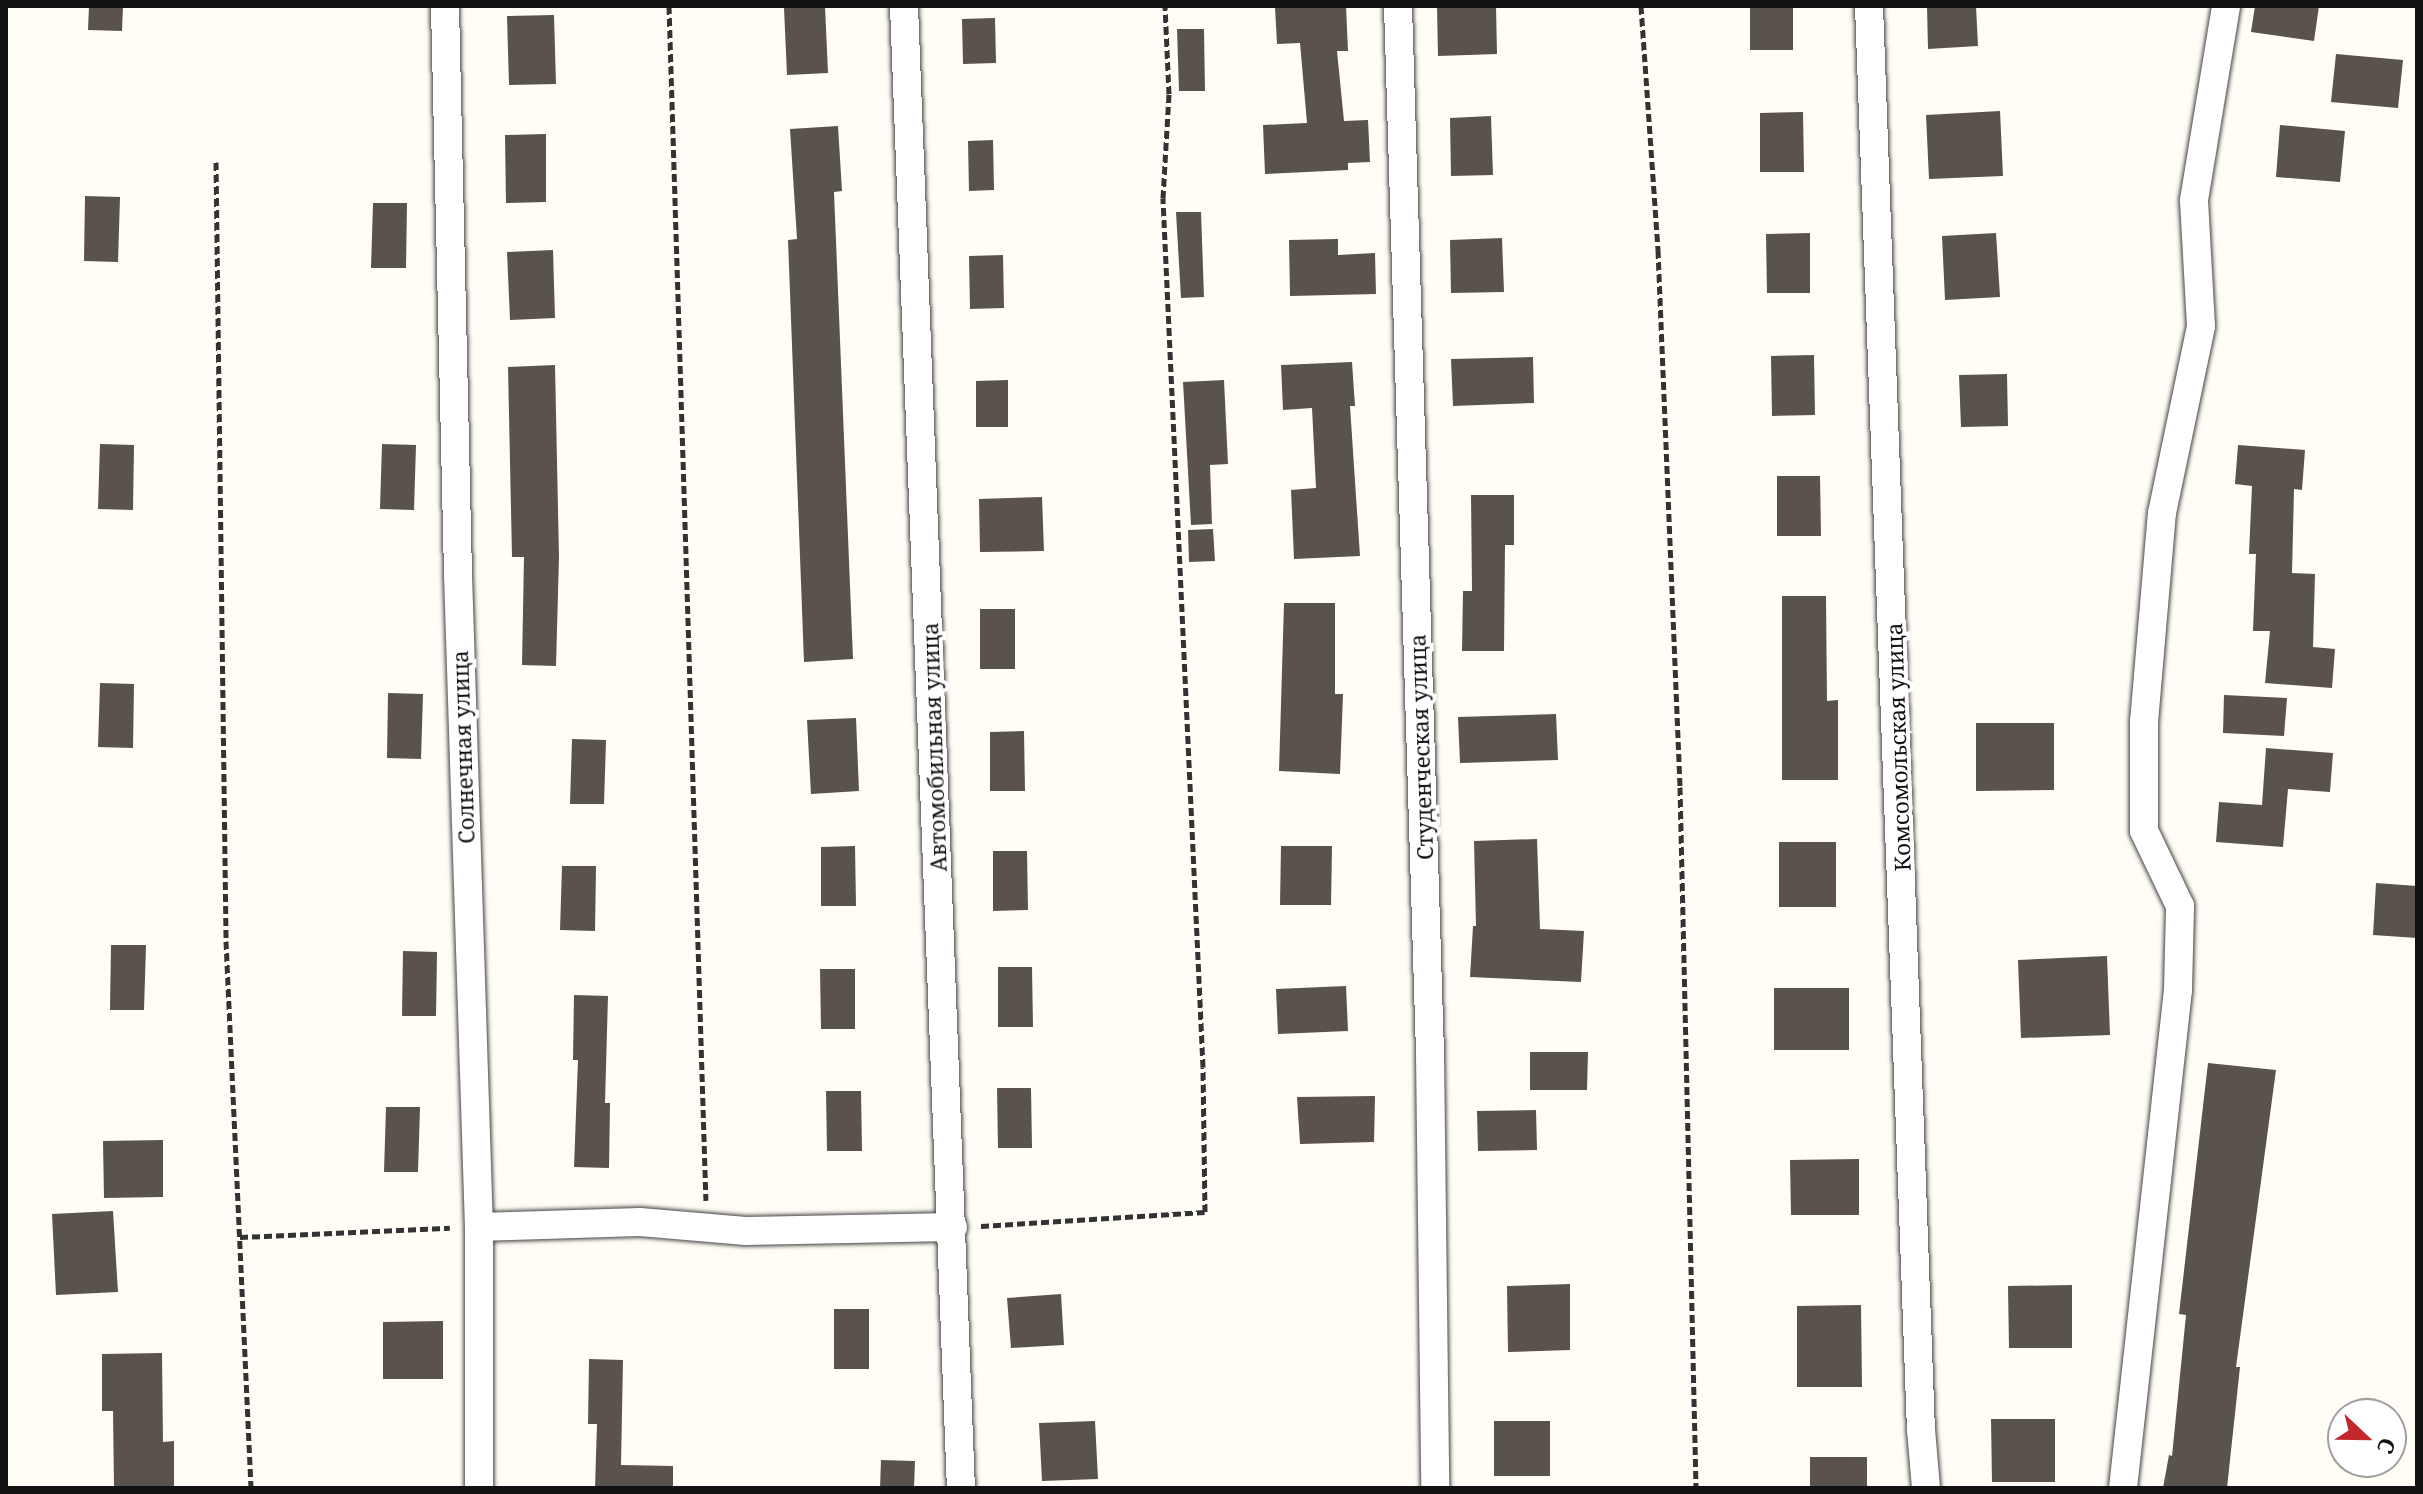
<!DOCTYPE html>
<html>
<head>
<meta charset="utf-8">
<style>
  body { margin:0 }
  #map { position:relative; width:2423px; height:1494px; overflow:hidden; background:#fffdf5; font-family:"Noto Serif",serif }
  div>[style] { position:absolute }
  .building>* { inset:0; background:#5a524d }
  .path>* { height:5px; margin-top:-2.5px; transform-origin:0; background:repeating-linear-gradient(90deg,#333 0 8px,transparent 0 12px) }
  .roads { filter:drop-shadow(0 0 2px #444) drop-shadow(0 0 2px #444) }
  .street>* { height:28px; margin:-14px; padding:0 14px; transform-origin:14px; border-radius:14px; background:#fff }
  span { translate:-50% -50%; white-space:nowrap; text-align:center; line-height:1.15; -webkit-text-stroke:8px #fff; paint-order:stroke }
  .street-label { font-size:22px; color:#111 }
  .frame { position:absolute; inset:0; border:8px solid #111; pointer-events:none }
  .north { position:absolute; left:2327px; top:1398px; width:80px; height:80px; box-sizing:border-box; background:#fff; border:2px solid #a0a0a0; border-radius:50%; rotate:112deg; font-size:22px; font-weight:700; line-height:32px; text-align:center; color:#111 }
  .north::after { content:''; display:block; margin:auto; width:28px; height:36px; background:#c4262e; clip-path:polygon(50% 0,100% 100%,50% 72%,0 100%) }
</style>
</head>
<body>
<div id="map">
  <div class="building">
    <i style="clip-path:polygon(89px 6px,123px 6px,122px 31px,88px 30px)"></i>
    <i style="clip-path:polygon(825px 6px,828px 73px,787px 75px,784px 8px)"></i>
    <i style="clip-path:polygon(1346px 6px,1348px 51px,1337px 51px,1344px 121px,1368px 120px,1370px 162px,1348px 163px,1348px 170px,1265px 174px,1263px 125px,1307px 123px,1300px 43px,1277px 44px,1275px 7px)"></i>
    <i style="clip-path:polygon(1457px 6px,1496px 6px,1497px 54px,1438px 56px,1437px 7px)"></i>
    <i style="clip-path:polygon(1750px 6px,1793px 6px,1793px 50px,1750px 50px)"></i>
    <i style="clip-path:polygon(1927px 6px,1976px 6px,1978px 46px,1928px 49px)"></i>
    <i style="clip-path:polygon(2255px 6px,2319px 6px,2314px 41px,2251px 32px)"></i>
    <i style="clip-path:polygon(554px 15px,556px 84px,509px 85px,507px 16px)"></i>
    <i style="clip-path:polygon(995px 18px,996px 63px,963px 64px,962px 19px)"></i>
    <i style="clip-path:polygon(1177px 29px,1204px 29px,1205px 91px,1179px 91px)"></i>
    <i style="clip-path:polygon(2336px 54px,2403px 60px,2398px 108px,2331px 102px)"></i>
    <i style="clip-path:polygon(2000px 111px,2003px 176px,1929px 179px,1926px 115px)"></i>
    <i style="clip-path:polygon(1803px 112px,1804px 172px,1760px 172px,1760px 113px)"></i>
    <i style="clip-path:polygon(1491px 116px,1493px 175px,1451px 176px,1450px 118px)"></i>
    <i style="clip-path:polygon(2280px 125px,2345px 131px,2340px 182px,2276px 177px)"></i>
    <i style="clip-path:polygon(838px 126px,842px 191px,834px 192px,853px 659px,804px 662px,788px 240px,797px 239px,790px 129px)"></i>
    <i style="clip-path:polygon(546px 134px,546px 202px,506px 203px,505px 135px)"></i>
    <i style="clip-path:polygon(993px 140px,994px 190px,969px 191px,968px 141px)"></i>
    <i style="clip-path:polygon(85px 196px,120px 197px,118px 262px,84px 261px)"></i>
    <i style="clip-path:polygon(373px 203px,407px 203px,406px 268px,371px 268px)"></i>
    <i style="clip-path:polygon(1176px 212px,1201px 212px,1204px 297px,1181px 298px)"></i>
    <i style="clip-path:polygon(1810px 233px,1810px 293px,1767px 293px,1766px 234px)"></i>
    <i style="clip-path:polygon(1996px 233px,2000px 297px,1945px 300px,1942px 236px)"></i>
    <i style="clip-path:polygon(1502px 238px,1504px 292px,1451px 293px,1450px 240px)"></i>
    <i style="clip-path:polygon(1338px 239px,1338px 255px,1375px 253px,1376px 294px,1290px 296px,1289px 240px)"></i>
    <i style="clip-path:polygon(553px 250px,555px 318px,510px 320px,507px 252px)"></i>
    <i style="clip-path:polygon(1003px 255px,1004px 308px,970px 309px,969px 256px)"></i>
    <i style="clip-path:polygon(1814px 355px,1815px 415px,1772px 416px,1771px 356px)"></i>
    <i style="clip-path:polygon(1533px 357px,1534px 403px,1453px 406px,1451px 359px)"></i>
    <i style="clip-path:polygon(1352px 362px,1355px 406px,1350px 406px,1360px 556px,1294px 559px,1291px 490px,1316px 488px,1312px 408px,1283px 410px,1281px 365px)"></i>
    <i style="clip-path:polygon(555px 365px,559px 557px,556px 666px,522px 665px,524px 557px,512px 557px,508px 367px)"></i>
    <i style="clip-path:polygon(2007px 374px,2008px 426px,1961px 427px,1959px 375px)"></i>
    <i style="clip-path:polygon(1008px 380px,1008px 427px,976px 427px,976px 381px)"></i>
    <i style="clip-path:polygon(1224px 380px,1228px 464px,1210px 465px,1212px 524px,1191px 525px,1183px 382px)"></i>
    <i style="clip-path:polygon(100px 444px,134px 445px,133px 510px,98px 509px)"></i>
    <i style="clip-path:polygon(382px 444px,416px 445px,414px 510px,380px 509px)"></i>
    <i style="clip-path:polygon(2238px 445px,2305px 450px,2302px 490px,2294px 489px,2292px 573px,2315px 574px,2313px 647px,2335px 649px,2332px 688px,2265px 683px,2270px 631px,2253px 631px,2256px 554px,2249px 554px,2252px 486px,2235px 484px)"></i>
    <i style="clip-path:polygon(1777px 476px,1820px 476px,1821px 536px,1777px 536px)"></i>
    <i style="clip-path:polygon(1471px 495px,1514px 495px,1514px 545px,1505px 545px,1504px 651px,1462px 651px,1463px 591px,1472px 591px)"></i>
    <i style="clip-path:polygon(1042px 497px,1044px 551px,980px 552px,979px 499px)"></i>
    <i style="clip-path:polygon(1213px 529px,1215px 561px,1189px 562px,1188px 530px)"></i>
    <i style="clip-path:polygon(1782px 596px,1826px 596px,1827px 701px,1838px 700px,1838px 780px,1782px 780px)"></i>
    <i style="clip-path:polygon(1284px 603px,1335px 603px,1335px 694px,1343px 694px,1340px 774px,1279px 771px)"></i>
    <i style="clip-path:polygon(980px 609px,1015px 609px,1015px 669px,980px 669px)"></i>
    <i style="clip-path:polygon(100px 683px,134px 684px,133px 748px,98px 747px)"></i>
    <i style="clip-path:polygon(388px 693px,423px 694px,421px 759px,387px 758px)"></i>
    <i style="clip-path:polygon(2224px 695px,2287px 698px,2284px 736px,2223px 733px)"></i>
    <i style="clip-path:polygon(1556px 714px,1558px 760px,1460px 763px,1458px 717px)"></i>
    <i style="clip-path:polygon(856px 718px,859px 791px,811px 794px,807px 720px)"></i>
    <i style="clip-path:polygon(1976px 723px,2054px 723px,2054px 790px,1976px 791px)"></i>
    <i style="clip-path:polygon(1024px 731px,1025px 791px,990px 791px,990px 732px)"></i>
    <i style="clip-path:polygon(572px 739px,606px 740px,604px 804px,570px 804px)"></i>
    <i style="clip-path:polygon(2266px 748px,2333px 753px,2330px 792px,2288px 789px,2283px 847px,2216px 842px,2219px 802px,2262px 805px)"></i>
    <i style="clip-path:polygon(1537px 839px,1540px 929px,1584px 931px,1581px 982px,1470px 977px,1473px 926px,1476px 926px,1474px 841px)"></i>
    <i style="clip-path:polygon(1779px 842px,1836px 842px,1836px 907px,1779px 907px)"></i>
    <i style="clip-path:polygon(855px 846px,856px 906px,821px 906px,821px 847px)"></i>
    <i style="clip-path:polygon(1281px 846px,1332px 846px,1331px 905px,1280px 905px)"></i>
    <i style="clip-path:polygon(993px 851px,1027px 851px,1028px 910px,993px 911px)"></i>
    <i style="clip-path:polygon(562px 866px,596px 866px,595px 931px,560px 930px)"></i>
    <i style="clip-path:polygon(2376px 883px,2417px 886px,2417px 938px,2373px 935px)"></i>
    <i style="clip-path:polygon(111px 945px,146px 945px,144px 1010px,110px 1010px)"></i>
    <i style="clip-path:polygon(403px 951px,437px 952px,436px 1016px,402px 1016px)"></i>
    <i style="clip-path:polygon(2107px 956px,2110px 1035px,2021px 1038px,2018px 960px)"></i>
    <i style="clip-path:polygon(998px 967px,1032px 967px,1033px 1027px,998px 1027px)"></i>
    <i style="clip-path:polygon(820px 969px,855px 969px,855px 1029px,821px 1029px)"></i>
    <i style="clip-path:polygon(1346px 986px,1348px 1031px,1278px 1034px,1276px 989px)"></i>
    <i style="clip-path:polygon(1774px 988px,1849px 988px,1849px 1050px,1774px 1050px)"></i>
    <i style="clip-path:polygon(574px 995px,608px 996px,605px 1103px,610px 1103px,609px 1168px,574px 1167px,578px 1060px,573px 1060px)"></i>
    <i style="clip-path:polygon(1530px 1052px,1588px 1052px,1587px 1090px,1530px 1090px)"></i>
    <i style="clip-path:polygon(2208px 1063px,2276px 1070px,2236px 1367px,2240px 1367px,2227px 1488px,2163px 1488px,2169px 1455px,2172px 1456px,2186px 1315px,2179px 1314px)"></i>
    <i style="clip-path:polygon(997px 1088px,1031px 1088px,1032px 1148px,998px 1148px)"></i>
    <i style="clip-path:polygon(826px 1091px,861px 1091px,862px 1151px,827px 1151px)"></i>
    <i style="clip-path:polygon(1375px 1096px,1374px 1142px,1300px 1144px,1297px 1097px)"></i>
    <i style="clip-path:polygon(386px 1107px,420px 1107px,418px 1172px,384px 1172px)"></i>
    <i style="clip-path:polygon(1536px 1110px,1537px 1150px,1478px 1151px,1477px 1111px)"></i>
    <i style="clip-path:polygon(163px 1140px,163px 1197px,104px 1198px,103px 1141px)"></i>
    <i style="clip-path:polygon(1859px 1159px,1859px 1215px,1791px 1215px,1790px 1160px)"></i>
    <i style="clip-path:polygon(113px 1211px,118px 1292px,56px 1295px,52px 1214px)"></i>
    <i style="clip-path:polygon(1570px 1284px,1570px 1350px,1508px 1352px,1507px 1286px)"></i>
    <i style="clip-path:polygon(2072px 1285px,2072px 1348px,2009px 1348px,2008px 1286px)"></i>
    <i style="clip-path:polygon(1061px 1294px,1064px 1345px,1011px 1348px,1007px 1298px)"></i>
    <i style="clip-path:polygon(1861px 1305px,1862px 1387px,1797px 1387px,1797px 1306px)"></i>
    <i style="clip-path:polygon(834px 1309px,869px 1309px,869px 1369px,834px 1369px)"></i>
    <i style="clip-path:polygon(443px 1321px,443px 1379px,383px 1379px,383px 1322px)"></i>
    <i style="clip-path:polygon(162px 1353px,163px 1442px,174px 1441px,174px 1488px,114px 1488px,113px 1411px,102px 1411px,102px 1354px)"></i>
    <i style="clip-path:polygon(589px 1359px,623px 1360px,621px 1465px,673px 1466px,673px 1488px,595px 1488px,597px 1424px,588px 1424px)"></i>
    <i style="clip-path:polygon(1991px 1419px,2055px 1419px,2055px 1482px,1992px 1482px)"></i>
    <i style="clip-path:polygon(1095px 1421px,1098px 1479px,1042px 1481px,1039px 1423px)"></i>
    <i style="clip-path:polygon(1494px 1421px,1550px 1421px,1550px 1476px,1494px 1476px)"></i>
    <i style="clip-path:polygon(1810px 1457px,1867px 1457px,1867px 1488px,1810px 1488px)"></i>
    <i style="clip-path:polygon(881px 1460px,915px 1461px,914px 1488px,880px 1488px)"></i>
  </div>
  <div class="path">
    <i style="left:669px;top:6px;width:1195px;rotate:88.23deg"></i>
    <i style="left:1641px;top:6px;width:245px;rotate:86deg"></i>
    <i style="left:1658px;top:250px;width:537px;rotate:87.65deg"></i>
    <i style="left:1680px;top:787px;width:701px;rotate:88.69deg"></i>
    <i style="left:216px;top:162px;width:779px;rotate:89.26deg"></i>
    <i style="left:226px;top:941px;width:548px;rotate:87.38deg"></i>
    <i style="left:981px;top:1226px;width:224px;rotate:-3.6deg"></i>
    <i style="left:1205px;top:1212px;width:145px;rotate:-90.8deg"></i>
    <i style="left:1203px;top:1067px;width:870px;rotate:-92.64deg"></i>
    <i style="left:1163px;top:198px;width:104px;rotate:-86.7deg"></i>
    <i style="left:1169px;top:94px;width:88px;rotate:-92.6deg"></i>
    <i style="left:240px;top:1237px;width:210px;rotate:-2.5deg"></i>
  </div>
  <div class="roads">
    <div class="street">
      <i style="left:445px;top:6px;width:569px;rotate:88.69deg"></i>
      <i style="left:458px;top:575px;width:652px;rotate:88.16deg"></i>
      <i style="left:479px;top:1227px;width:261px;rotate:90deg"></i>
      <i style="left:904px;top:6px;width:1483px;rotate:87.8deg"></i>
      <i style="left:1398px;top:6px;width:1049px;rotate:88.25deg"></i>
      <i style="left:1430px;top:1055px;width:433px;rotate:89.3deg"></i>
      <i style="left:1869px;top:6px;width:1424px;rotate:87.91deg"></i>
      <i style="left:1921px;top:1429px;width:59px;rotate:85.2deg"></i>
      <i style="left:479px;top:1227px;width:161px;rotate:-1.8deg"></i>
      <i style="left:640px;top:1222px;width:106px;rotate:4.9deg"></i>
      <i style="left:746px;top:1231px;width:207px;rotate:-1.1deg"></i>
      <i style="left:2123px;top:1488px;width:501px;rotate:-83.7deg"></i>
      <i style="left:2178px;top:990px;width:84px;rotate:-88.6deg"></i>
      <i style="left:2180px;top:906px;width:83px;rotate:-115.6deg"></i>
      <i style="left:2144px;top:831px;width:109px;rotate:-90deg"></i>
      <i style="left:2144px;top:722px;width:210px;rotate:-85.1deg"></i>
      <i style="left:2162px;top:513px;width:191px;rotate:-78.2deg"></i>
      <i style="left:2201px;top:326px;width:126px;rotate:-93.2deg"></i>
      <i style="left:2194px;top:200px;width:197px;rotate:-80.6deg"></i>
    </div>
  </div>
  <div class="street-label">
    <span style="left:463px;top:747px;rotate:-92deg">Солнечная улица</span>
    <span style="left:934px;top:747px;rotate:-92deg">Автомобильная улица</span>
    <span style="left:1421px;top:747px;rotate:-92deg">Студенческая улица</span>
    <span style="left:1898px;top:747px;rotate:-92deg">Комсомольская улица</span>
  </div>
  <div class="frame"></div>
  <div class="north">С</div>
</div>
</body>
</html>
